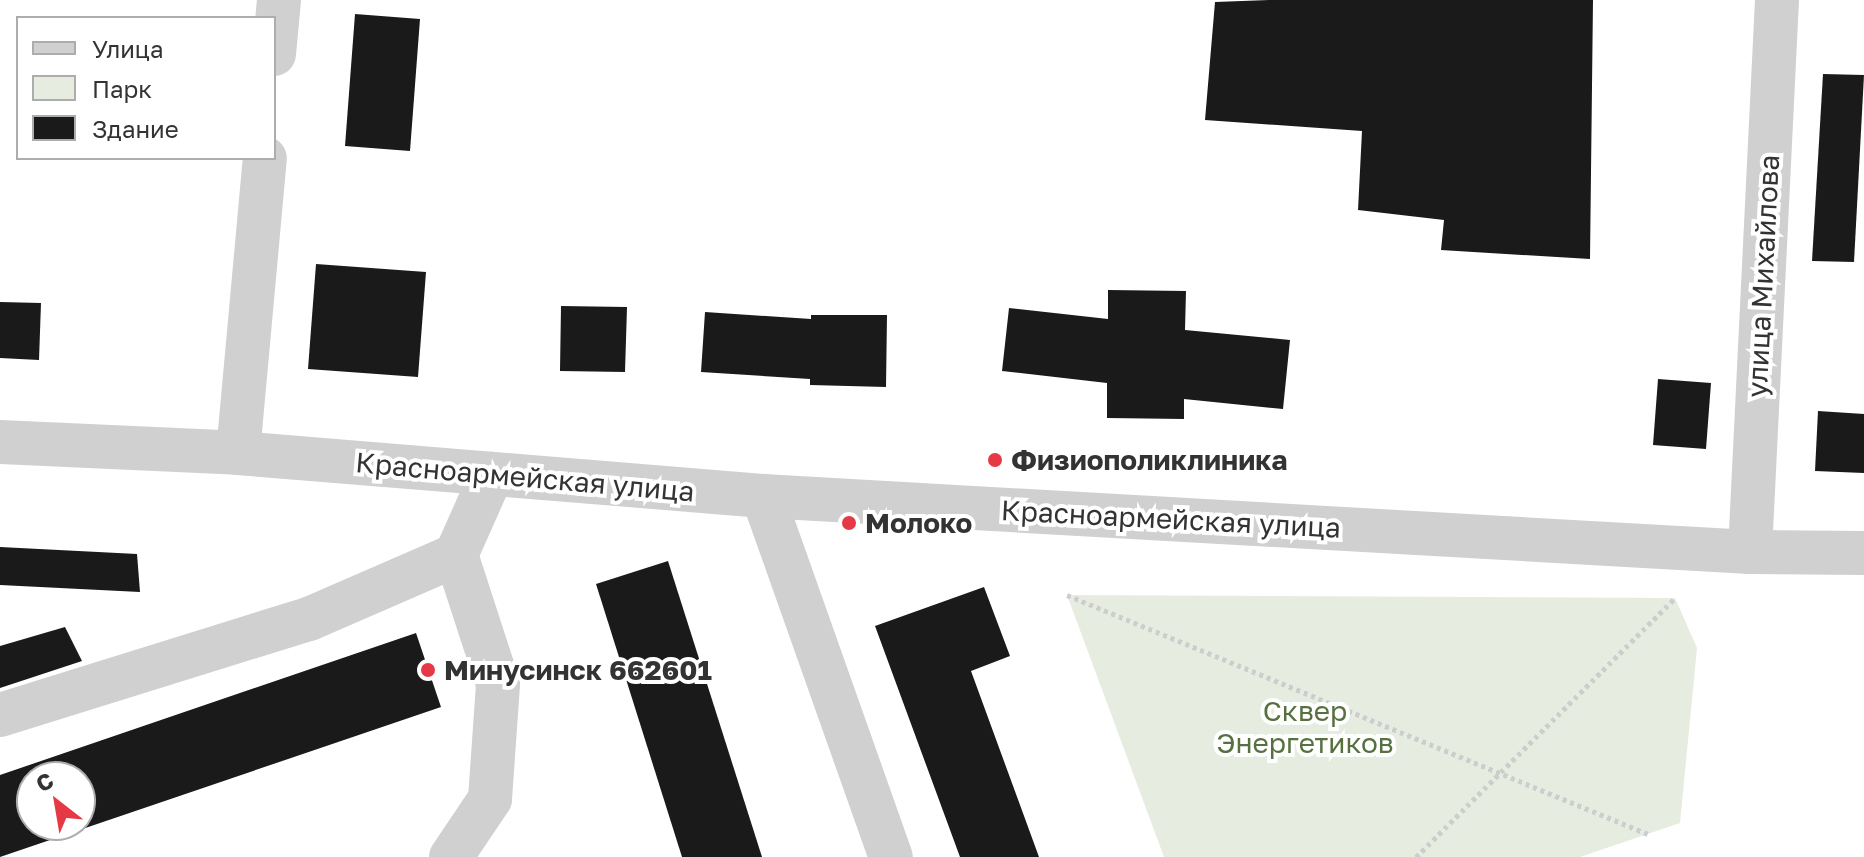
<!DOCTYPE html>
<html>
<head>
<meta charset="utf-8">
<style>
  body { margin:0 }
  #map { position:relative; width:1864px; height:857px; overflow:hidden; background:#fff; font-family:"Golos Text",sans-serif }
  div>[style] { position:absolute }
  .green>* { inset:0; background:#e6ecdf }
  .building>* { inset:0; background:#1a1a1a }
  .path>* { height:5px; margin-top:-2.5px; transform-origin:0; background:repeating-linear-gradient(90deg,#cdcdcd 0 4px,transparent 0 8px) }
  .minor>* { height:44px; margin:-22px; padding:0 22px; transform-origin:22px; border-radius:22px; background:#d0d0d0 }
  .dots>* { width:22px; height:22px; translate:-50% -50%; box-sizing:border-box; border:4px solid #fff; border-radius:50% }
  span { translate:-50% -50%; white-space:nowrap; text-align:center; line-height:1.15; -webkit-text-stroke:8px #fff; paint-order:stroke }
  .street-label { font-size:28px; color:#333 }
  .poi-label { font-size:28px; color:#333; font-weight:700 }
  .left { translate:0 -50%; text-align:left }
  .park-label { font-size:28px; color:#56703f }
  .legend { position:absolute; left:16px; top:16px; width:260px; height:144px; box-sizing:border-box; background:#fff; border:2px solid #adadad; margin:0; padding:10px 14px; list-style:none; font-size:24px; color:#333 }
  .legend li { display:flex; align-items:center; gap:16px; height:40px }
  .legend b { width:40px; border:2px solid #adadad }
  .north { position:absolute; left:16px; top:761px; width:80px; height:80px; box-sizing:border-box; background:#fff; border:2px solid #adadad; border-radius:50%; rotate:329deg; font-size:22px; font-weight:700; line-height:32px; text-align:center; color:#333 }
  .north::after { content:''; display:block; margin:auto; width:28px; height:36px; background:#e63946; clip-path:polygon(50% 0,100% 100%,50% 72%,0 100%) }
</style>
</head>
<body>
<div id="map">
  <div class="green">
    <i style="clip-path:polygon(1067px 595px,1675px 598px,1697px 648px,1680px 823px,1580px 857px,1164px 857px)"></i>
  </div>
  <div class="building">
    <i style="clip-path:polygon(1269px 0,1593px 0,1590px 259px,1441px 250px,1444px 220px,1358px 210px,1362px 131px,1205px 120px,1215px 2px)"></i>
    <i style="clip-path:polygon(355px 14px,420px 19px,410px 151px,345px 146px)"></i>
    <i style="clip-path:polygon(1823px 74px,1864px 75px,1854px 262px,1812px 261px)"></i>
    <i style="clip-path:polygon(316px 264px,426px 272px,418px 377px,308px 369px)"></i>
    <i style="clip-path:polygon(1108px 290px,1186px 291px,1185px 330px,1290px 340px,1283px 409px,1184px 399px,1184px 419px,1107px 418px,1107px 383px,1002px 371px,1009px 308px,1108px 319px)"></i>
    <i style="clip-path:polygon(0 302px,41px 303px,39px 360px,0 358px)"></i>
    <i style="clip-path:polygon(561px 306px,627px 307px,625px 372px,560px 371px)"></i>
    <i style="clip-path:polygon(705px 312px,811px 319px,811px 315px,887px 315px,886px 387px,810px 385px,810px 379px,701px 372px)"></i>
    <i style="clip-path:polygon(1658px 379px,1711px 383px,1706px 449px,1653px 445px)"></i>
    <i style="clip-path:polygon(1818px 411px,1864px 414px,1864px 473px,1815px 471px)"></i>
    <i style="clip-path:polygon(0 547px,137px 554px,140px 592px,0 585px)"></i>
    <i style="clip-path:polygon(668px 561px,762px 857px,682px 857px,596px 584px)"></i>
    <i style="clip-path:polygon(984px 587px,1010px 656px,971px 671px,1039px 857px,960px 857px,875px 626px)"></i>
    <i style="clip-path:polygon(65px 627px,82px 661px,0 688px,0 646px)"></i>
    <i style="clip-path:polygon(evenodd,416px 633px,441px 707px,0 857px,0 775px,416px 633px,32px 777px,80px 777px,80px 825px,32px 825px,32px 777px)"></i>
  </div>
  <div class="path">
    <i style="left:1067px;top:595px;width:628px;rotate:22.36deg"></i>
    <i style="left:1416px;top:857px;width:366px;rotate:-45deg"></i>
  </div>
  <div class="minor">
    <i style="left:274px;top:54px;width:54px;rotate:-84.7deg"></i>
    <i style="left:0;top:442px;width:238px;rotate:2.6deg"></i>
    <i style="left:238px;top:453px;width:527px;rotate:4.68deg"></i>
    <i style="left:763px;top:496px;width:989px;rotate:3.25deg"></i>
    <i style="left:1750px;top:552px;width:114px;rotate:0.5deg"></i>
    <i style="left:238px;top:453px;width:296px;rotate:-84.8deg"></i>
    <i style="left:763px;top:496px;width:383px;rotate:70.5deg"></i>
    <i style="left:1750px;top:552px;width:553px;rotate:-87.2deg"></i>
    <i style="left:0;top:715px;width:324px;rotate:-17.3deg"></i>
    <i style="left:309px;top:619px;width:160px;rotate:-23.5deg"></i>
    <i style="left:456px;top:555px;width:89px;rotate:-66deg"></i>
    <i style="left:451px;top:857px;width:70px;rotate:-56.1deg"></i>
    <i style="left:490px;top:799px;width:115px;rotate:-86deg"></i>
    <i style="left:498px;top:684px;width:136px;rotate:-108deg"></i>
  </div>
  <div class="dots">
    <i style="left:995px;top:460px;background:#e63946"></i>
    <i style="left:849px;top:523px;background:#e63946"></i>
    <i style="left:428px;top:670px;background:#e63946"></i>
  </div>
  <div class="street-label">
    <span style="left:1763px;top:276px;rotate:-87deg">улица Михайлова</span>
    <span style="left:525px;top:477px;rotate:5deg">Красноармейская улица</span>
    <span style="left:1171px;top:519px;rotate:3deg">Красноармейская улица</span>
  </div>
  <div class="poi-label">
    <span class="left" style="left:1011px;top:460px">Физиополиклиника</span>
    <span class="left" style="left:865px;top:523px">Молоко</span>
    <span class="left" style="left:444px;top:670px">Минусинск 662601</span>
  </div>
  <div class="park-label">
    <span style="left:1305px;top:727px">Сквер<br>Энергетиков</span>
  </div>
  <ul class="legend">
  <li><b style="height:10px;background:#d0d0d0"></b>Улица</li>
  <li><b style="height:22px;background:#e6ecdf"></b>Парк</li>
  <li><b style="height:22px;background:#1a1a1a"></b>Здание</li>
  </ul>
  <div class="north">С</div>
</div>
</body>
</html>
